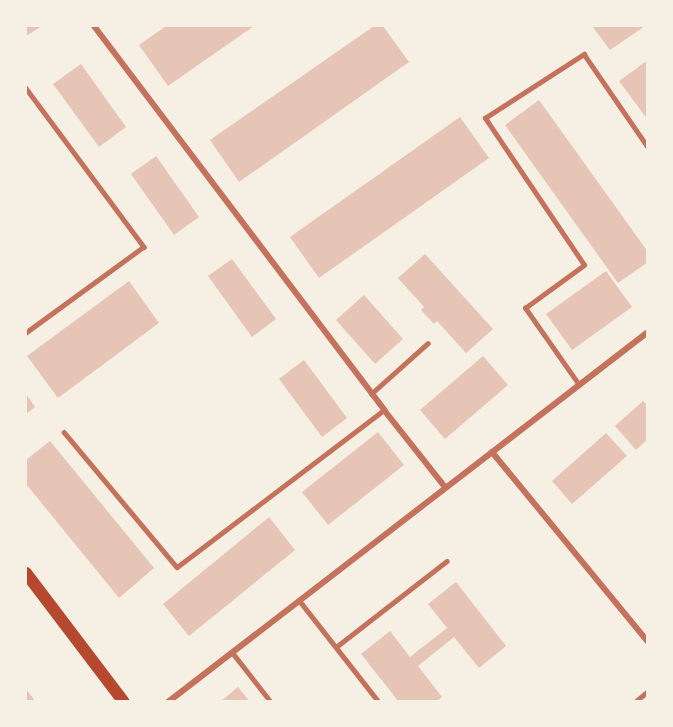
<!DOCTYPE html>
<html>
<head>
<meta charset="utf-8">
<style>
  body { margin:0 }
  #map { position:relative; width:673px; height:727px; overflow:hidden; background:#f6efe4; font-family:Raleway,sans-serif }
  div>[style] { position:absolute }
  .building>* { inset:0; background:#e6c5b7 }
  .service>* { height:4.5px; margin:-2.25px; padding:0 2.25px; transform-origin:2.25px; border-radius:2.25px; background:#c5725c }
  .minor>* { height:6px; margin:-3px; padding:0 3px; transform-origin:3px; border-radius:3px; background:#c5725c }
  .secondary>* { height:12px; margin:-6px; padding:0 6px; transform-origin:6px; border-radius:6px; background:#b5482f }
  span { translate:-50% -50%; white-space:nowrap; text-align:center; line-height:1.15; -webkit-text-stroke:4.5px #f6efe4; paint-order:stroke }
  .frame { position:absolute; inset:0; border:27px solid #f6efe4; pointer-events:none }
</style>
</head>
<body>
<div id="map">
  <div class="building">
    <i style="clip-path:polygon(26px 26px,42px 26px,26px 36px)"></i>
    <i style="clip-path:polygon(166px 26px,254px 26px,168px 86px,139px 45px)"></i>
    <i style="clip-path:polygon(374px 26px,383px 26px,409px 62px,239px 182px,210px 140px)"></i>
    <i style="clip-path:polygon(592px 26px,645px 26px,610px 50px)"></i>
    <i style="clip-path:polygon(648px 60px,648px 120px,619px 81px)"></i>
    <i style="clip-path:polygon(81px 64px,126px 127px,99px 147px,53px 84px)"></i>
    <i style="clip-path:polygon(539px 100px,648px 252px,648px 262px,618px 283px,505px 125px)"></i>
    <i style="clip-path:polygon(460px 117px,489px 158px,319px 278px,290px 237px)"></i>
    <i style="clip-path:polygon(156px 156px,199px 217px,174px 235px,131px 174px)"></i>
    <i style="clip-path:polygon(425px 254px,493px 329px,466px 353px,437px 321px,434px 324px,421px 310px,424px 307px,398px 278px)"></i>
    <i style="clip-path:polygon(232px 259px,276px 319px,252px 337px,208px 276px)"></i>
    <i style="clip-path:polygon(606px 271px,632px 307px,572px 350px,546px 314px)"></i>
    <i style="clip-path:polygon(129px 281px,159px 323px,58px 398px,27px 356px)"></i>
    <i style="clip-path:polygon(364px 295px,403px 339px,375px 364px,336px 320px)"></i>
    <i style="clip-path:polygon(483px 356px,508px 385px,445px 439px,420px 410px)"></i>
    <i style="clip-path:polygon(304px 360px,347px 418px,322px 437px,279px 379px)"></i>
    <i style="clip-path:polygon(26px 394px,35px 407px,26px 414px)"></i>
    <i style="clip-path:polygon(643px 401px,648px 406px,648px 439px,636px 450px,615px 426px)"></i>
    <i style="clip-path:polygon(378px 432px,404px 465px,328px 525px,302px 492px)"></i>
    <i style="clip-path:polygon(606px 433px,627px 456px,572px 504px,552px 481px)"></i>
    <i style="clip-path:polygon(50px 441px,154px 568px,119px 598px,26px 484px,26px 460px)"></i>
    <i style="clip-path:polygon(269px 517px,295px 550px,189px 636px,163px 604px)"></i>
    <i style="clip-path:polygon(456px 582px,506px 646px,479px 668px,454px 637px,418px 666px,442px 697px,436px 702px,399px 702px,361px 654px,390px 631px,410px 657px,447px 628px,428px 604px)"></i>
    <i style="clip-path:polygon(238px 687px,250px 702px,220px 702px)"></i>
    <i style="clip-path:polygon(26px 689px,36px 702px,26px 702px)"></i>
  </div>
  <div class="service">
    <i style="left:26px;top:88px;width:198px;rotate:53.4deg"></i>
    <i style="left:144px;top:247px;width:146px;rotate:143.9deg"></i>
    <i style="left:579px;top:385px;width:94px;rotate:-125deg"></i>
    <i style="left:525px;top:308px;width:73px;rotate:-36.1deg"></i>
    <i style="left:584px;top:265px;width:177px;rotate:-124deg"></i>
    <i style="left:485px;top:118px;width:118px;rotate:-32.9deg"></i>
    <i style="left:584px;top:54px;width:113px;rotate:55.5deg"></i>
    <i style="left:371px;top:394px;width:76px;rotate:-41.8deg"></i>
    <i style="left:64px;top:432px;width:176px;rotate:50.1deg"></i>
    <i style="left:177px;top:567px;width:260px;rotate:-37.2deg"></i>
    <i style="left:299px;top:600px;width:130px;rotate:51.9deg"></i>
    <i style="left:336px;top:647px;width:140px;rotate:-37.8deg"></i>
    <i style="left:232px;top:652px;width:63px;rotate:52deg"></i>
    <i style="left:635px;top:702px;width:17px;rotate:-40deg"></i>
  </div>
  <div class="minor">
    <i style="left:94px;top:26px;width:481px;rotate:52.9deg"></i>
    <i style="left:384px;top:410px;width:98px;rotate:51.6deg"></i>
    <i style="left:492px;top:452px;width:246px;rotate:50.6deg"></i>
    <i style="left:168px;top:702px;width:606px;rotate:-37.63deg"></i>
  </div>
  <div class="secondary">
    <i style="left:26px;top:573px;width:162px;rotate:52.8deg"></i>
  </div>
  <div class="frame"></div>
</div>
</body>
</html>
